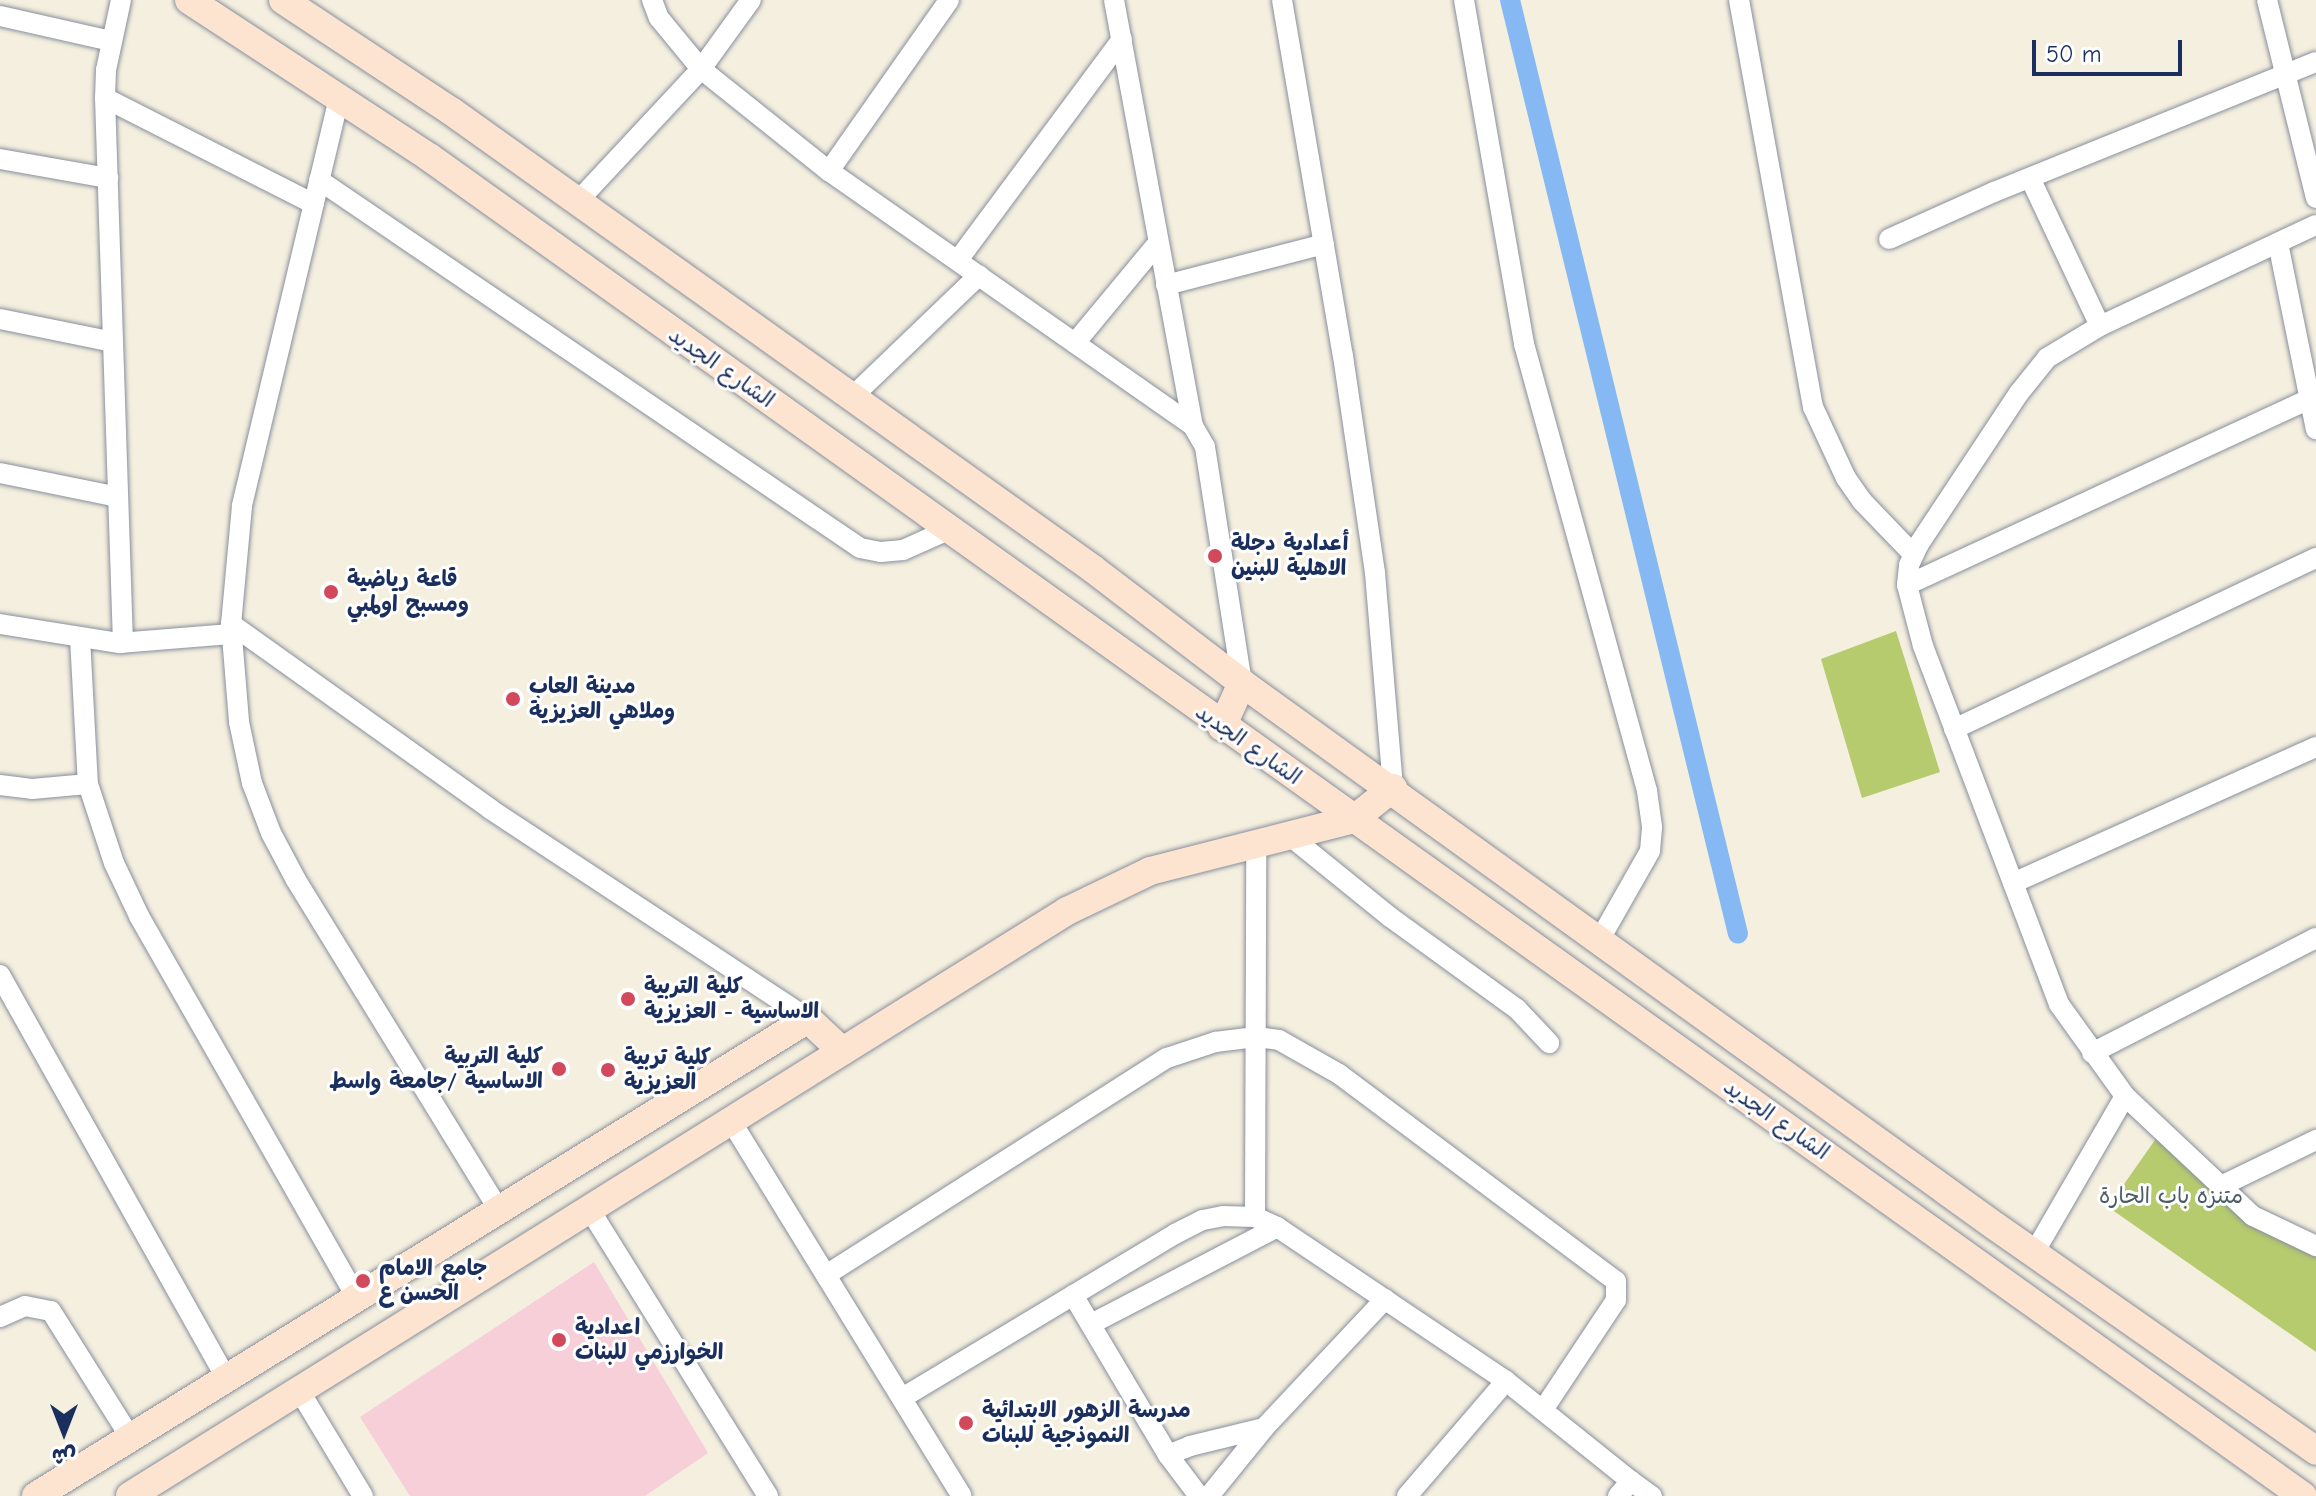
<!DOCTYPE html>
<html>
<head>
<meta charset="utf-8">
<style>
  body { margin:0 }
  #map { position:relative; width:2316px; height:1496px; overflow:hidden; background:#f4efde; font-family:"Comic Neue","Playpen Sans Arabic",sans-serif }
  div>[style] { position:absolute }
  .built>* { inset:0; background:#f6cfd9 }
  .green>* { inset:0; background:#b6ca6e }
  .canal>* { height:20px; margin:-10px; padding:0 10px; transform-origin:10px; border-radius:10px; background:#86b9f3 }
  .roads { filter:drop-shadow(0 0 2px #888f9e) drop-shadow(0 0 2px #888f9e) }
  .street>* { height:20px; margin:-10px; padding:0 10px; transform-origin:10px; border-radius:10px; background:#fff }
  .secondary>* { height:28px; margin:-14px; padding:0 14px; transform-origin:14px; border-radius:14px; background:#fde4d0 }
  .dots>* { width:22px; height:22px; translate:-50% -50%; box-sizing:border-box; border:4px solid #fff; border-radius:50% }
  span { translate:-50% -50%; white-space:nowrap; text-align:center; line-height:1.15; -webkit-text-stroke:6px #fff; paint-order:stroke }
  .street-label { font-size:22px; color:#1b2f5e }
  .poi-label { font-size:22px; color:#1b2f5e; font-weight:700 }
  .left { translate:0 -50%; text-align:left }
  .right { translate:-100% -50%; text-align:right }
  .park-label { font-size:22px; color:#4a5e63 }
  .north { position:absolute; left:24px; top:1392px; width:80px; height:80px; -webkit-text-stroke:6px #fff; paint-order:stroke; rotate:180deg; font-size:22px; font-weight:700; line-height:32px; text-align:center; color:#1b2f5e }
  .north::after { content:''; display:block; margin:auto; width:28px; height:36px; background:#1b2f5e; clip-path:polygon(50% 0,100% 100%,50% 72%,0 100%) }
  .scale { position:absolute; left:2032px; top:40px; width:150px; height:36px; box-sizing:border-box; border:4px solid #1b2f5e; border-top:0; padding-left:10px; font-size:24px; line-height:28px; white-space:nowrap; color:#1b2f5e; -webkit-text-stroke:6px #fff; paint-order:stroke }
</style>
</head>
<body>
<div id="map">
  <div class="built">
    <i style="clip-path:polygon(594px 1262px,708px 1453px,645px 1496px,410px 1496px,360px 1417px)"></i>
  </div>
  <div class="green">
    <i style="clip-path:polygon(1896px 631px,1940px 772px,1862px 798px,1821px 659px)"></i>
    <i style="clip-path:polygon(2162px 1130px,2291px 1237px,2316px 1253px,2316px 1352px,2108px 1207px)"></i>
  </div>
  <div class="canal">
    <i style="left:1510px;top:0;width:961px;rotate:76.28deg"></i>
  </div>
  <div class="roads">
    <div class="street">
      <i style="left:121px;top:0;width:72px;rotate:102.1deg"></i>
      <i style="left:106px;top:70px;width:28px;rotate:92deg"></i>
      <i style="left:105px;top:98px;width:545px;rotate:88.11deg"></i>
      <i style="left:652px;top:0;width:19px;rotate:69deg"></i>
      <i style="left:659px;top:18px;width:66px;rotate:50.5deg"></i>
      <i style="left:701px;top:69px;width:85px;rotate:-54.1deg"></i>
      <i style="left:1114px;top:0;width:433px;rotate:79.5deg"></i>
      <i style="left:1282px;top:0;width:361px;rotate:80.3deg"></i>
      <i style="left:1343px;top:356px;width:219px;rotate:81.6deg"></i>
      <i style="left:1375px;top:573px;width:216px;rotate:85.2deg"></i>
      <i style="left:1464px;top:0;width:349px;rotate:80.1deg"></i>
      <i style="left:1524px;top:344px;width:464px;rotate:74.6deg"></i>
      <i style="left:1647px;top:791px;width:37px;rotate:82deg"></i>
      <i style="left:1652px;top:828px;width:23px;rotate:95deg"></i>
      <i style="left:1650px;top:851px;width:101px;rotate:119.6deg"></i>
      <i style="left:1739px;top:0;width:414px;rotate:79.7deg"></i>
      <i style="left:1813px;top:407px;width:78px;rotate:65.1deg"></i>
      <i style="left:1846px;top:478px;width:28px;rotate:55deg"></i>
      <i style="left:1862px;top:501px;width:74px;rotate:46.1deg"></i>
      <i style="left:2267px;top:0;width:204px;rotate:76.1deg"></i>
      <i style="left:0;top:16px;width:114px;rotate:12.7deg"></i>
      <i style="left:105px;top:98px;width:234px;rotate:26.9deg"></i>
      <i style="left:339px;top:98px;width:419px;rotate:103.4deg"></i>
      <i style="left:242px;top:506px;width:119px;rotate:95.3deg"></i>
      <i style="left:231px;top:624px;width:98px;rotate:85.3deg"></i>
      <i style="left:239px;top:722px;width:62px;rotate:78deg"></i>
      <i style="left:252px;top:783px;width:53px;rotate:69.2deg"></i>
      <i style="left:271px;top:833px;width:53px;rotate:62deg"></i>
      <i style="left:296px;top:880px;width:385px;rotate:58.4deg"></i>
      <i style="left:0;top:159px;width:110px;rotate:10deg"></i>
      <i style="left:829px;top:171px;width:444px;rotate:35deg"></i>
      <i style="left:1193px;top:426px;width:24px;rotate:60deg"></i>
      <i style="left:1205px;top:447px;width:239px;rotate:81.1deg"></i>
      <i style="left:319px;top:180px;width:654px;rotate:34.22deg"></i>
      <i style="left:860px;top:548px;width:21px;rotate:11deg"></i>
      <i style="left:881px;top:552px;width:22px;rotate:-5deg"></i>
      <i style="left:903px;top:550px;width:49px;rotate:-24deg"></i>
      <i style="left:2031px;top:180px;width:161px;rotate:64.7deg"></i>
      <i style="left:578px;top:201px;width:180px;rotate:-47deg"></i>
      <i style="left:701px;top:69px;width:164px;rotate:38.6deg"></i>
      <i style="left:829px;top:171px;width:209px;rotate:-54.9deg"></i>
      <i style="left:1889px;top:239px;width:115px;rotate:-24.1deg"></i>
      <i style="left:1994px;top:192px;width:347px;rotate:-22deg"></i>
      <i style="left:2278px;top:243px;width:190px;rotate:78.5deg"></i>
      <i style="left:958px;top:260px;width:275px;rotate:-53.4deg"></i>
      <i style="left:1166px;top:285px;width:163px;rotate:-14.5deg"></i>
      <i style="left:0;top:319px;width:115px;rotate:11.5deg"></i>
      <i style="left:1075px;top:343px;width:130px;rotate:-50.3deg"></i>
      <i style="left:852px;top:397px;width:176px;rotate:-43.8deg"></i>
      <i style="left:0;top:473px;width:120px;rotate:11.5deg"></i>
      <i style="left:1907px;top:585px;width:443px;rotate:-24.8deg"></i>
      <i style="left:0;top:624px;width:121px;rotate:9.1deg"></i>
      <i style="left:119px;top:643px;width:112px;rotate:-4.6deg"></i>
      <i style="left:231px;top:624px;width:318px;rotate:35.5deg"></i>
      <i style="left:490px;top:809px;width:381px;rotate:33.4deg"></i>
      <i style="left:80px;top:638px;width:146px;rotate:86.9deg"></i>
      <i style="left:88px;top:784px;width:83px;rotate:71.8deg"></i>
      <i style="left:114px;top:863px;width:59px;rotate:64.7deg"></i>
      <i style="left:139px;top:916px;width:438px;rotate:60.3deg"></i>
      <i style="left:1954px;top:729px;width:400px;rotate:-25.3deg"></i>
      <i style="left:0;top:785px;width:32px;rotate:7deg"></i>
      <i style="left:32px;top:789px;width:56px;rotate:-5.1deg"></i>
      <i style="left:1290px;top:836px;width:129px;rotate:39deg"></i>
      <i style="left:1390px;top:917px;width:157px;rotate:35.9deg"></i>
      <i style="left:1517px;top:1009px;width:47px;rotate:46.7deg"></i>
      <i style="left:2013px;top:883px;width:332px;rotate:-24.2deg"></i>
      <i style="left:0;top:975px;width:461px;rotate:60.7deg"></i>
      <i style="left:2092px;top:1053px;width:252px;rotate:-27.2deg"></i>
      <i style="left:2125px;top:1096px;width:175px;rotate:43.2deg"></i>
      <i style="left:2253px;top:1216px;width:70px;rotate:25.5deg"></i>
      <i style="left:731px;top:1121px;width:440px;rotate:58.4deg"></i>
      <i style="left:2221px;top:1186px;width:106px;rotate:-25.8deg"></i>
      <i style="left:590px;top:1210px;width:337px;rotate:58.1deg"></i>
      <i style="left:1255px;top:1217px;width:374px;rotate:-89.8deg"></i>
      <i style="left:2034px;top:1253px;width:181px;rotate:-59.9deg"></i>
      <i style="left:2125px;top:1096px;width:113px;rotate:-125.7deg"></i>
      <i style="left:2059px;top:1004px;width:383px;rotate:-110.8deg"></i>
      <i style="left:1923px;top:646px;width:63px;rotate:-104.7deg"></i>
      <i style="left:1907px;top:585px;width:20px;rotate:-84deg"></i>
      <i style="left:1909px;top:565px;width:23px;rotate:-65deg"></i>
      <i style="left:1919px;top:544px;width:181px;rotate:-56.5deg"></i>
      <i style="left:2019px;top:393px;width:45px;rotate:-51.3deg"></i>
      <i style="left:2047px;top:358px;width:62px;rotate:-31.1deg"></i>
      <i style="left:2100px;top:326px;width:238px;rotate:-25.1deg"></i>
      <i style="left:826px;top:1275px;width:404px;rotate:-32.5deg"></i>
      <i style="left:1167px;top:1058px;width:51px;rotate:-18.4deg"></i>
      <i style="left:1215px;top:1042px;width:41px;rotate:-7deg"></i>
      <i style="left:1256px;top:1037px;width:23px;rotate:7deg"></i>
      <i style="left:1279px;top:1040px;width:69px;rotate:29.5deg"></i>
      <i style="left:1339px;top:1074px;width:346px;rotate:36.8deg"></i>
      <i style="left:1616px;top:1281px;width:19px;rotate:90deg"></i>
      <i style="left:1616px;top:1300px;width:132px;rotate:123.6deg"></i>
      <i style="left:1073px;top:1295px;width:186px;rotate:59.3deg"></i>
      <i style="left:1168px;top:1455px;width:24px;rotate:-22deg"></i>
      <i style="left:1190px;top:1446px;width:76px;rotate:-13.7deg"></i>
      <i style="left:1264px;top:1428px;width:177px;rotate:-46.8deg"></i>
      <i style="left:0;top:1317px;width:27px;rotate:-24deg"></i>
      <i style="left:25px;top:1306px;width:26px;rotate:11deg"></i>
      <i style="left:51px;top:1311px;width:149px;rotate:57.9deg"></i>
      <i style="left:1091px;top:1324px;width:210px;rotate:-27.5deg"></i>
      <i style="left:299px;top:1390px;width:124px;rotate:58.9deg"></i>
      <i style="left:902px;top:1398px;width:318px;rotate:-31deg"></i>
      <i style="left:1175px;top:1234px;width:31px;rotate:-27deg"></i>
      <i style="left:1203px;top:1220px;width:20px;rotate:-11deg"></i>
      <i style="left:1223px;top:1216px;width:32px;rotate:2deg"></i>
      <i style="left:1255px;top:1217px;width:24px;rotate:24deg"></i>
      <i style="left:1277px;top:1227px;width:276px;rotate:33.9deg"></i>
      <i style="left:1506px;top:1381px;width:160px;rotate:38.7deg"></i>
      <i style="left:1168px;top:1455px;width:51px;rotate:52.9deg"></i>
      <i style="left:1209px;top:1496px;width:87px;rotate:-51deg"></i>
      <i style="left:1407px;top:1496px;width:152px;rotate:-49.3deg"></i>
      <i style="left:1618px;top:1496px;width:20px;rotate:-49deg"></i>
      <i style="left:1631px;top:1481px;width:26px;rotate:36deg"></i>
    </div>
    <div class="secondary">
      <i style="left:189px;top:0;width:287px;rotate:33.2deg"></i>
      <i style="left:429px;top:157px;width:2303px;rotate:35.55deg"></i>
      <i style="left:283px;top:0;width:201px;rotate:33.5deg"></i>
      <i style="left:451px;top:111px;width:789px;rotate:35.5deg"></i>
      <i style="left:1093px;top:569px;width:188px;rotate:37.4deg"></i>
      <i style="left:1242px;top:683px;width:928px;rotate:35.8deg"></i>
      <i style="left:1995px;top:1226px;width:392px;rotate:35deg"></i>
      <i style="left:1222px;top:727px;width:48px;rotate:-65.6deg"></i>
      <i style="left:36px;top:1496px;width:907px;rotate:-31.71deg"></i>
      <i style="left:808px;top:1019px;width:47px;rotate:43.3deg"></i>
      <i style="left:130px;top:1496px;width:1105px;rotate:-31.98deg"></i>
      <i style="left:1067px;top:911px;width:92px;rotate:-25.7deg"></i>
      <i style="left:1150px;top:871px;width:211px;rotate:-14.3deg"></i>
      <i style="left:1354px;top:819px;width:50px;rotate:-38.5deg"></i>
    </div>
  </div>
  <div class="dots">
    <i style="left:1215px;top:556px;background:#d1495b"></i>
    <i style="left:331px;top:592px;background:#d1495b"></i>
    <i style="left:513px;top:699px;background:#d1495b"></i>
    <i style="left:628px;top:999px;background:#d1495b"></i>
    <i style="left:559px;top:1069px;background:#d1495b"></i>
    <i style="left:608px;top:1070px;background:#d1495b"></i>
    <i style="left:363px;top:1281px;background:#d1495b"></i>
    <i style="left:559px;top:1340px;background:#d1495b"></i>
    <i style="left:966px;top:1423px;background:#d1495b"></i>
  </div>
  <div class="street-label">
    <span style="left:721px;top:368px;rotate:35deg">الشارع الجديد</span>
    <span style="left:1248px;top:745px;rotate:35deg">الشارع الجديد</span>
    <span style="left:1776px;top:1120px;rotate:35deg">الشارع الجديد</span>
  </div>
  <div class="poi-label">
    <span class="left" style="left:1231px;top:556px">أعدادية دجلة<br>الاهلية للبنين</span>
    <span class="left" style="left:347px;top:592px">قاعة رياضية<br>ومسبح اولمبي</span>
    <span class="left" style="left:529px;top:699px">مدينة العاب<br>وملاهي العزيزية</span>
    <span class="left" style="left:644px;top:999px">كلية التربية<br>الاساسية - العزيزية</span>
    <span class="right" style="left:543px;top:1069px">كلية التربية<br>الاساسية /جامعة واسط</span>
    <span class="left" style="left:624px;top:1070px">كلية تربية<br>العزيزية</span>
    <span class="left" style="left:379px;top:1281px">جامع الامام<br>الحسن ع</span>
    <span class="left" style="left:575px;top:1340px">اعدادية<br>الخوارزمي للبنات</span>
    <span class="left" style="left:982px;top:1423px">مدرسة الزهور الابتدائية<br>النموذجية للبنات</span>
  </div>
  <div class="park-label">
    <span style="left:2171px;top:1197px">متنزه باب الحارة</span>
  </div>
  <div class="north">ش</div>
  <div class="scale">50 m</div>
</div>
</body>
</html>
